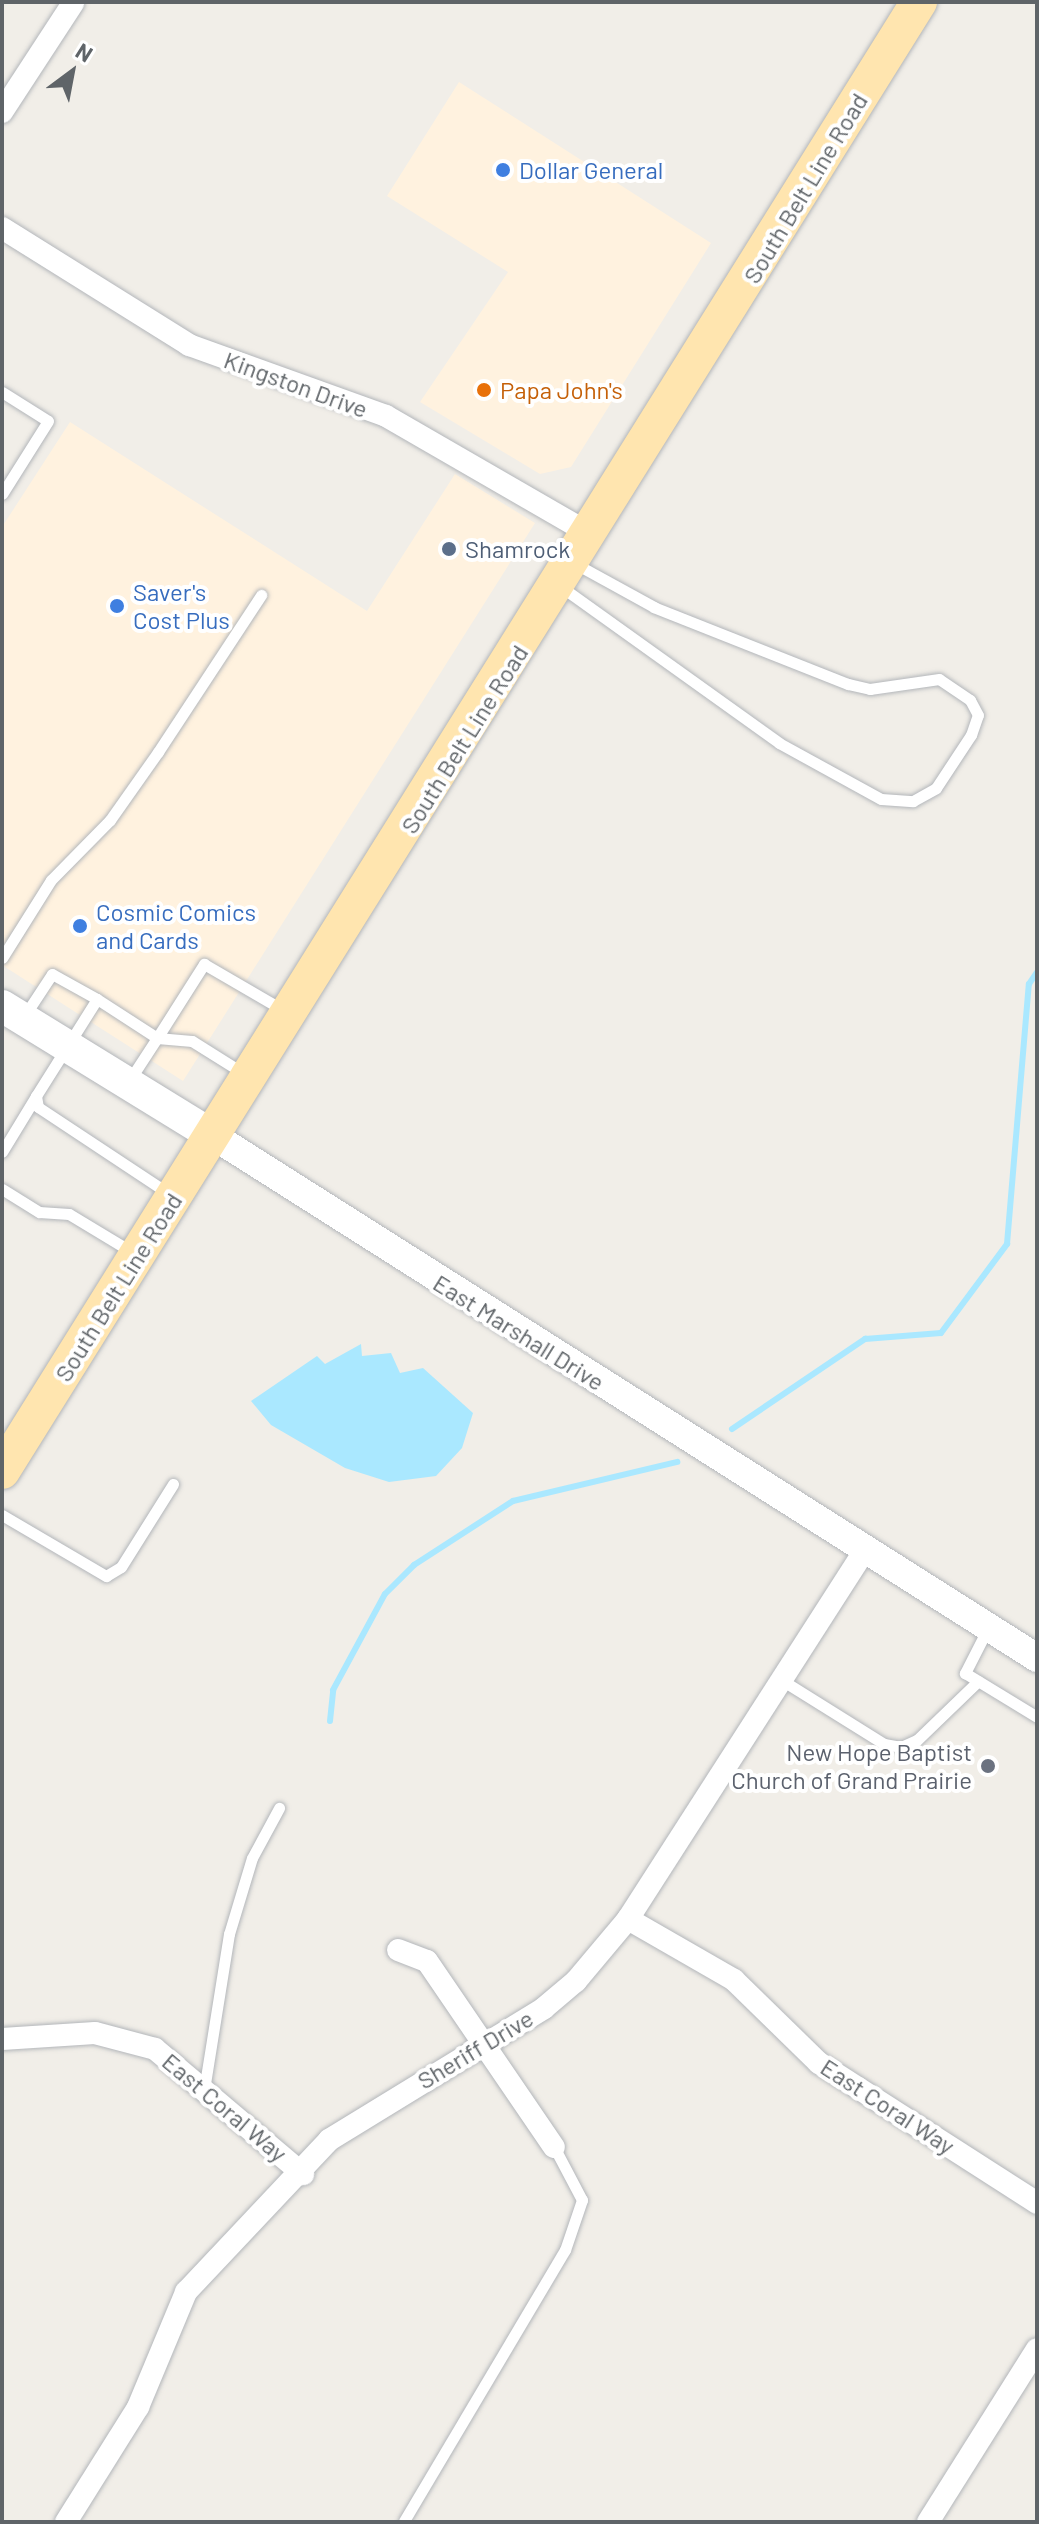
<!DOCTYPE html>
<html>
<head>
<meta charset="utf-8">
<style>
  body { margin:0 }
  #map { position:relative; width:1039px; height:2524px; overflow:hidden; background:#f1eee8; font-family:Barlow,sans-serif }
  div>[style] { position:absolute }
  .commercial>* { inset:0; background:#fff2df }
  .water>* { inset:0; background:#aae8ff }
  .stream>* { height:6px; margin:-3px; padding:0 3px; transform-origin:3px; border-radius:3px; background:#aae8ff }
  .roads { filter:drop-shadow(0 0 2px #b3b6ba) drop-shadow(0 0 2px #b3b6ba) }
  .service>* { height:11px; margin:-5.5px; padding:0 5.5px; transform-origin:5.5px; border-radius:5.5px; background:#fff }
  .minor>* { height:22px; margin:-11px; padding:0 11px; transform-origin:11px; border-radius:11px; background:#fff }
  .tertiary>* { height:28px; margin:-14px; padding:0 14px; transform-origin:14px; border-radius:14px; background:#fff }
  .secondary>* { height:32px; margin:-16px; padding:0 16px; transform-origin:16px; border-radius:16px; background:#fff }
  .primary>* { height:36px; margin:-18px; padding:0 18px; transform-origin:18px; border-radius:18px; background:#ffe5af }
  .dots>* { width:22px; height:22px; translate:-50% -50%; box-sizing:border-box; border:4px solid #fff; border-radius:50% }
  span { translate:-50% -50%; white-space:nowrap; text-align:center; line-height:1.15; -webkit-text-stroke:8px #fff; paint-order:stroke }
  .shop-label { font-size:24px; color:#366cbe }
  .left { translate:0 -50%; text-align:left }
  .street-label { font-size:24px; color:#5f6468 }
  .food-label { font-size:24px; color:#c56008 }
  .service-label { font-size:24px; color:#4e5e75 }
  .worship-label { font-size:24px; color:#5b616d }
  .right { translate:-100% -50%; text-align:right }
  .frame { position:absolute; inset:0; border:4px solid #5f6468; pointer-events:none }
  .north { position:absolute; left:32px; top:32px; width:80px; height:80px; -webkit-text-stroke:6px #fff; paint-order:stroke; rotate:32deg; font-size:22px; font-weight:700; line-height:32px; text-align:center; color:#5f6468 }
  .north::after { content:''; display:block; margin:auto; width:28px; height:36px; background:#5f6468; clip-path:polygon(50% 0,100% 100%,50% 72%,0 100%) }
</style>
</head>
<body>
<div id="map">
  <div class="commercial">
    <i style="clip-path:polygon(459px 82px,711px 243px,571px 467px,540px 474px,420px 402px,508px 272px,387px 196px)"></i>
    <i style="clip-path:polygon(70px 422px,367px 611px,455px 474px,535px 523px,183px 1081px,2px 965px,2px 527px)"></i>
  </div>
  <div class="water">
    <i style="clip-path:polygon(361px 1344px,362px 1356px,391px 1353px,400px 1373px,423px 1368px,473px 1413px,462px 1448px,436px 1476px,389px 1482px,345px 1468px,271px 1425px,251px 1401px,317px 1356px,325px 1364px)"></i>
  </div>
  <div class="stream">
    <i style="left:732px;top:1429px;width:161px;rotate:-34.1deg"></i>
    <i style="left:865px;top:1339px;width:76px;rotate:-4.5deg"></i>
    <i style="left:941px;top:1333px;width:111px;rotate:-53.4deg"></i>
    <i style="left:1007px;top:1244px;width:261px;rotate:-85.2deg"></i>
    <i style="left:1029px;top:984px;width:14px;rotate:-56deg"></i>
    <i style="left:330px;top:1721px;width:31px;rotate:-84deg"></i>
    <i style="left:333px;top:1690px;width:109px;rotate:-61.6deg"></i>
    <i style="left:385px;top:1594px;width:41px;rotate:-45deg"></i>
    <i style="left:414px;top:1565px;width:118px;rotate:-32.9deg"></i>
    <i style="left:513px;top:1501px;width:169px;rotate:-13.4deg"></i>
  </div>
  <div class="roads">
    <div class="service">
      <i style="left:2px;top:392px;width:54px;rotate:32.2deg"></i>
      <i style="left:48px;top:421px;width:86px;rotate:122.2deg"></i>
      <i style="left:560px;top:586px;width:269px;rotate:35.6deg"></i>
      <i style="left:779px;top:743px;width:116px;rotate:28.8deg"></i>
      <i style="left:881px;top:799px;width:32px;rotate:4deg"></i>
      <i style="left:913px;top:801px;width:26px;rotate:-29deg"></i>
      <i style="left:936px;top:788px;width:64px;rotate:-56.6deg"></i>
      <i style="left:971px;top:735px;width:21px;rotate:-71deg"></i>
      <i style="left:978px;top:715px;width:17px;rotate:-118deg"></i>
      <i style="left:970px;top:700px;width:37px;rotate:-146deg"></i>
      <i style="left:939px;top:679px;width:70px;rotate:171.8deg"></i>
      <i style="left:870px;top:689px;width:23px;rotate:-167deg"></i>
      <i style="left:848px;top:684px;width:209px;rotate:-158.4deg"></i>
      <i style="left:654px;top:607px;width:91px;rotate:-151.2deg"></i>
      <i style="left:2px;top:958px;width:92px;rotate:-57.9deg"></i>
      <i style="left:51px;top:880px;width:84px;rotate:-45.5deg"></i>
      <i style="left:110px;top:820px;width:83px;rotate:-54.8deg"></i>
      <i style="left:158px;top:752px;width:188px;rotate:-56.7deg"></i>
      <i style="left:97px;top:999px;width:72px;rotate:33deg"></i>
      <i style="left:157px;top:1038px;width:51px;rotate:123.1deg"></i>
      <i style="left:25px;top:1015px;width:49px;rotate:-56.6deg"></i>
      <i style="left:52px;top:974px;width:51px;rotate:29.1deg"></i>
      <i style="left:97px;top:999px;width:115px;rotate:122.2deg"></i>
      <i style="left:36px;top:1096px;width:11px;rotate:80deg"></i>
      <i style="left:38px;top:1107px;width:156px;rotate:33.5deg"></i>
      <i style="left:157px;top:1038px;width:88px;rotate:-57.6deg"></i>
      <i style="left:204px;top:964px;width:91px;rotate:30.2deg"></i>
      <i style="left:157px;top:1038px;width:35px;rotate:5deg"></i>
      <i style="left:192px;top:1041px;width:60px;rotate:32.1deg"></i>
      <i style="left:2px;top:1152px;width:66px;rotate:-58.7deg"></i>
      <i style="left:2px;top:1189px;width:44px;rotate:31.9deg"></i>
      <i style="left:39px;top:1212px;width:30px;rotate:4deg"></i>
      <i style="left:69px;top:1214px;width:74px;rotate:31.1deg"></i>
      <i style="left:2px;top:1515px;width:121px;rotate:30.4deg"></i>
      <i style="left:106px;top:1576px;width:17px;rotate:-31deg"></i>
      <i style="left:121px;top:1567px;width:98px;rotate:-57.9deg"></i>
      <i style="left:988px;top:1628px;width:51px;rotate:117.1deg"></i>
      <i style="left:965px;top:1673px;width:84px;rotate:31.4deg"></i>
      <i style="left:780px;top:1679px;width:123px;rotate:32deg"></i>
      <i style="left:884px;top:1744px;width:17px;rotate:10deg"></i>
      <i style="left:901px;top:1747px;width:17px;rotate:-24deg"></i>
      <i style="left:917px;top:1740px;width:85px;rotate:-44deg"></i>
      <i style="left:204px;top:2090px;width:158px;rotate:-80.9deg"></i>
      <i style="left:229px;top:1934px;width:79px;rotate:-73.2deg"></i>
      <i style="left:252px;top:1858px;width:57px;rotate:-61.6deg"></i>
      <i style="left:404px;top:2521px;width:315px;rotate:-59.3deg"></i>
      <i style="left:565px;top:2250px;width:53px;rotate:-71.2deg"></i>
      <i style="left:582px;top:2200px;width:60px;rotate:-117.8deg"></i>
    </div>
    <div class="minor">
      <i style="left:2px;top:112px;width:130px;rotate:-56.9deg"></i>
      <i style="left:2px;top:228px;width:221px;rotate:32deg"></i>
      <i style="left:189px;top:345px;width:209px;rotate:19.8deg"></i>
      <i style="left:386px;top:416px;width:238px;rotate:30deg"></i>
      <i style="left:628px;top:1919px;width:122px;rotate:29.9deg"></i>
      <i style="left:734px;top:1980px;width:119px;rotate:44.3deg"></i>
      <i style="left:819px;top:2063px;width:259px;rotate:32.7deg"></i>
      <i style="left:398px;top:1950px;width:31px;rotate:21deg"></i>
      <i style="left:427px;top:1961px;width:225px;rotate:55.7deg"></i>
      <i style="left:2px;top:2039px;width:93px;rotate:-3.7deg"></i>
      <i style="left:95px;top:2033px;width:62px;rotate:14.9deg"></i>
      <i style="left:155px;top:2049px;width:194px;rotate:40.2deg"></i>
      <i style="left:66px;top:2522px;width:136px;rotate:-57.9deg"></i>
      <i style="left:138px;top:2407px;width:125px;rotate:-67.3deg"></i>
      <i style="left:186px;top:2292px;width:209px;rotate:-46.7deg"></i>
      <i style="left:329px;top:2140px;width:252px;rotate:-31.5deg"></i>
      <i style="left:544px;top:2008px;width:42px;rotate:-40.2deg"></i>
      <i style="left:576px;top:1981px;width:81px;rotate:-50deg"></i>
      <i style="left:628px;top:1919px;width:439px;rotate:-57.3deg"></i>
      <i style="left:928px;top:2522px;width:204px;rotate:-57.8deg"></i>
    </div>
    <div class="tertiary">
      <i style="left:212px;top:1135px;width:977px;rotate:32.37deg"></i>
    </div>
    <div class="secondary">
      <i style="left:2px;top:1006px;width:246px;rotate:31.6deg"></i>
    </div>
    <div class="primary">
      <i style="left:2px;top:1471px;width:1732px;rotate:-58.03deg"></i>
    </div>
  </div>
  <div class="dots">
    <i style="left:503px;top:170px;background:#3f7fe0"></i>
    <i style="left:484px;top:390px;background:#e8710a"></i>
    <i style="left:449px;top:549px;background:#5c6f8a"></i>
    <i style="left:117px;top:606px;background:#3f7fe0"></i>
    <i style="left:80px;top:926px;background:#3f7fe0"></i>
    <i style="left:988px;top:1766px;background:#6b7280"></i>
  </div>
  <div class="shop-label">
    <span class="left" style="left:519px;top:170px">Dollar General</span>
    <span class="left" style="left:133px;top:606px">Saver's<br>Cost Plus</span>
    <span class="left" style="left:96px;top:926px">Cosmic Comics<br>and Cards</span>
  </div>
  <div class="street-label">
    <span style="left:805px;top:188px;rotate:-59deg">South Belt Line Road</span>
    <span style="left:296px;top:384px;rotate:20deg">Kingston Drive</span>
    <span style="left:464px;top:739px;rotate:-58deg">South Belt Line Road</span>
    <span style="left:118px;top:1287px;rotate:-58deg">South Belt Line Road</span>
    <span style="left:519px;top:1332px;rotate:32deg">East Marshall Drive</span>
    <span style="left:475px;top:2049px;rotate:-31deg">Sheriff Drive</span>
    <span style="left:888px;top:2106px;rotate:33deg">East Coral Way</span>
    <span style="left:225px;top:2107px;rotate:40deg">East Coral Way</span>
  </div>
  <div class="food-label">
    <span class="left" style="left:500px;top:390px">Papa John's</span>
  </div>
  <div class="service-label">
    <span class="left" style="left:465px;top:549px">Shamrock</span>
  </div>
  <div class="worship-label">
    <span class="right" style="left:972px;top:1766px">New Hope Baptist<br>Church of Grand Prairie</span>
  </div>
  <div class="frame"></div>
  <div class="north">N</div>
</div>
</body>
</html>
